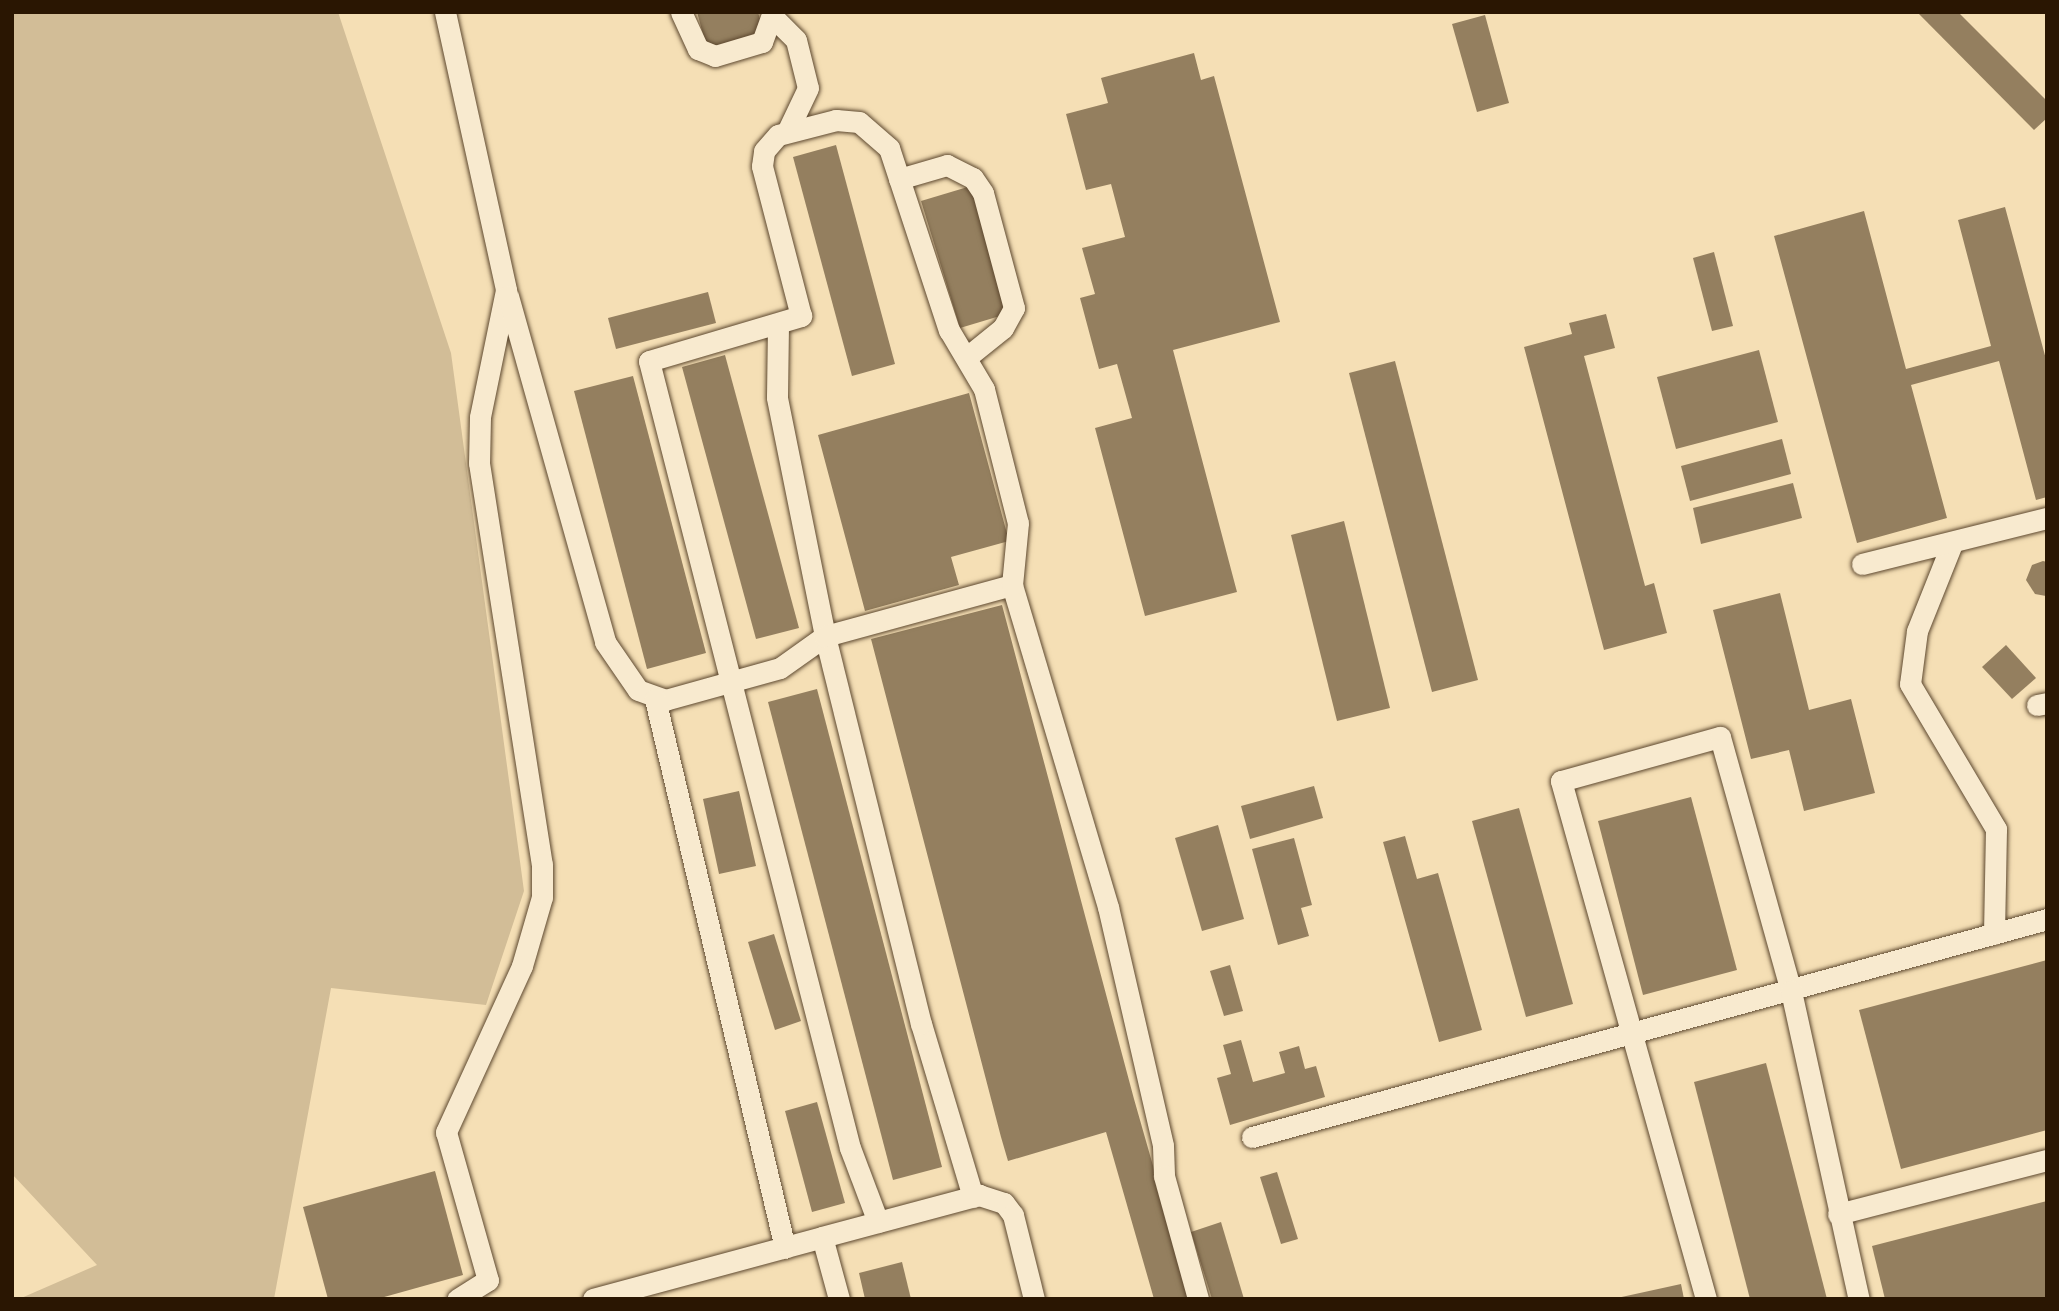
<!DOCTYPE html>
<html>
<head>
<meta charset="utf-8">
<style>
  body { margin:0 }
  #map { position:relative; width:2059px; height:1311px; overflow:hidden; background:#f5dfb5; font-family:"EB Garamond",serif }
  div>[style] { position:absolute }
  .green>* { inset:0; background:#d2bd97 }
  .building>* { inset:0; background:#947f5f }
  .roads { filter:drop-shadow(0 0 2px #5d482f) drop-shadow(0 0 2px #5d482f) }
  .minor>* { height:21px; margin:-10.5px; padding:0 10.5px; transform-origin:10.5px; border-radius:10.5px; background:#f8eacf }
  span { translate:-50% -50%; white-space:nowrap; text-align:center; line-height:1.15; -webkit-text-stroke:7px #f8eacf; paint-order:stroke }
  .frame { position:absolute; inset:0; border:14px solid #2a1602; pointer-events:none }
</style>
</head>
<body>
<div id="map">
  <div class="green">
    <i style="clip-path:polygon(12px 12px,338px 12px,451px 353px,524px 891px,486px 1005px,331px 988px,274px 1299px,19px 1299px,97px 1265px,12px 1174px)"></i>
  </div>
  <div class="building">
    <i style="clip-path:polygon(697px 12px,758px 12px,764px 34px,707px 49px)"></i>
    <i style="clip-path:polygon(1917px 12px,1958px 12px,2047px 101px,2047px 118px,2034px 130px)"></i>
    <i style="clip-path:polygon(1485px 15px,1509px 103px,1477px 112px,1452px 24px)"></i>
    <i style="clip-path:polygon(1194px 53px,1201px 80px,1214px 76px,1280px 322px,1173px 350px,1237px 592px,1145px 616px,1095px 428px,1132px 418px,1117px 364px,1099px 369px,1080px 298px,1095px 294px,1082px 248px,1125px 237px,1111px 184px,1086px 190px,1066px 114px,1108px 103px,1101px 78px)"></i>
    <i style="clip-path:polygon(836px 145px,895px 364px,852px 376px,793px 157px)"></i>
    <i style="clip-path:polygon(971px 186px,1010px 313px,960px 328px,921px 201px)"></i>
    <i style="clip-path:polygon(2005px 207px,2047px 363px,2047px 497px,2036px 500px,1999px 361px,1911px 385px,1947px 518px,1857px 543px,1774px 236px,1864px 211px,1906px 369px,1991px 346px,1958px 220px)"></i>
    <i style="clip-path:polygon(1714px 252px,1733px 326px,1712px 331px,1693px 258px)"></i>
    <i style="clip-path:polygon(708px 292px,716px 323px,616px 349px,608px 318px)"></i>
    <i style="clip-path:polygon(1606px 314px,1615px 348px,1584px 356px,1645px 586px,1654px 583px,1667px 633px,1604px 650px,1524px 347px,1572px 334px,1569px 323px)"></i>
    <i style="clip-path:polygon(1759px 350px,1778px 422px,1676px 449px,1657px 377px)"></i>
    <i style="clip-path:polygon(725px 355px,799px 628px,756px 639px,682px 367px)"></i>
    <i style="clip-path:polygon(1395px 361px,1478px 680px,1432px 692px,1349px 373px)"></i>
    <i style="clip-path:polygon(633px 376px,706px 653px,647px 669px,574px 391px)"></i>
    <i style="clip-path:polygon(969px 393px,1009px 541px,951px 557px,959px 585px,865px 611px,818px 435px)"></i>
    <i style="clip-path:polygon(1782px 439px,1791px 474px,1690px 501px,1681px 466px)"></i>
    <i style="clip-path:polygon(1793px 483px,1802px 518px,1701px 544px,1693px 508px)"></i>
    <i style="clip-path:polygon(1344px 521px,1390px 708px,1337px 721px,1291px 535px)"></i>
    <i style="clip-path:polygon(2043px 561px,2047px 562px,2046px 596px,2035px 594px,2026px 580px,2032px 565px)"></i>
    <i style="clip-path:polygon(1780px 593px,1809px 710px,1851px 699px,1875px 793px,1804px 811px,1789px 750px,1751px 759px,1713px 610px)"></i>
    <i style="clip-path:polygon(1002px 605px,1134px 1099px,1191px 1299px,1154px 1299px,1106px 1132px,1008px 1161px,1001px 1137px,871px 639px)"></i>
    <i style="clip-path:polygon(2006px 645px,2036px 678px,2012px 699px,1982px 667px)"></i>
    <i style="clip-path:polygon(817px 689px,942px 1167px,893px 1180px,768px 702px)"></i>
    <i style="clip-path:polygon(1314px 786px,1323px 818px,1250px 839px,1241px 806px)"></i>
    <i style="clip-path:polygon(739px 791px,756px 866px,719px 874px,703px 799px)"></i>
    <i style="clip-path:polygon(1691px 797px,1737px 970px,1643px 995px,1598px 821px)"></i>
    <i style="clip-path:polygon(1519px 808px,1573px 1004px,1526px 1017px,1472px 821px)"></i>
    <i style="clip-path:polygon(1218px 825px,1244px 919px,1202px 931px,1175px 838px)"></i>
    <i style="clip-path:polygon(1405px 836px,1417px 879px,1438px 873px,1482px 1030px,1439px 1042px,1383px 842px)"></i>
    <i style="clip-path:polygon(1294px 838px,1312px 905px,1301px 908px,1309px 936px,1278px 945px,1252px 849px)"></i>
    <i style="clip-path:polygon(774px 934px,801px 1021px,775px 1030px,748px 942px)"></i>
    <i style="clip-path:polygon(2047px 960px,2047px 1130px,1901px 1169px,1859px 1010px)"></i>
    <i style="clip-path:polygon(1230px 965px,1243px 1011px,1224px 1016px,1210px 971px)"></i>
    <i style="clip-path:polygon(1241px 1040px,1253px 1082px,1285px 1073px,1279px 1052px,1299px 1046px,1305px 1069px,1316px 1066px,1325px 1097px,1230px 1125px,1217px 1078px,1231px 1074px,1223px 1045px)"></i>
    <i style="clip-path:polygon(1766px 1063px,1827px 1299px,1750px 1299px,1694px 1082px)"></i>
    <i style="clip-path:polygon(817px 1102px,845px 1203px,812px 1212px,785px 1111px)"></i>
    <i style="clip-path:polygon(435px 1171px,463px 1275px,377px 1299px,328px 1299px,303px 1207px)"></i>
    <i style="clip-path:polygon(1277px 1172px,1298px 1239px,1281px 1244px,1260px 1177px)"></i>
    <i style="clip-path:polygon(2047px 1201px,2047px 1299px,1885px 1299px,1872px 1246px)"></i>
    <i style="clip-path:polygon(1221px 1222px,1244px 1299px,1212px 1299px,1191px 1232px)"></i>
    <i style="clip-path:polygon(902px 1262px,911px 1299px,865px 1299px,859px 1273px)"></i>
    <i style="clip-path:polygon(1681px 1284px,1684px 1299px,1617px 1299px,1617px 1298px)"></i>
  </div>
  <div class="roads">
    <div class="minor">
      <i style="left:445px;top:12px;width:285px;rotate:77.6deg"></i>
      <i style="left:506px;top:290px;width:130px;rotate:101.6deg"></i>
      <i style="left:480px;top:417px;width:46px;rotate:91.2deg"></i>
      <i style="left:479px;top:463px;width:406px;rotate:81.1deg"></i>
      <i style="left:542px;top:864px;width:33px;rotate:90deg"></i>
      <i style="left:542px;top:897px;width:72px;rotate:106.2deg"></i>
      <i style="left:522px;top:966px;width:183px;rotate:114.6deg"></i>
      <i style="left:446px;top:1132px;width:154px;rotate:74.2deg"></i>
      <i style="left:488px;top:1280px;width:36px;rotate:148deg"></i>
      <i style="left:681px;top:12px;width:41px;rotate:65.3deg"></i>
      <i style="left:698px;top:49px;width:18px;rotate:22deg"></i>
      <i style="left:715px;top:56px;width:49px;rotate:-16.6deg"></i>
      <i style="left:762px;top:42px;width:32px;rotate:-70deg"></i>
      <i style="left:774px;top:18px;width:31px;rotate:45deg"></i>
      <i style="left:796px;top:40px;width:49px;rotate:76deg"></i>
      <i style="left:808px;top:88px;width:49px;rotate:115.5deg"></i>
      <i style="left:899px;top:179px;width:50px;rotate:-16.3deg"></i>
      <i style="left:947px;top:165px;width:29px;rotate:27deg"></i>
      <i style="left:973px;top:178px;width:18px;rotate:56deg"></i>
      <i style="left:983px;top:193px;width:119px;rotate:74.9deg"></i>
      <i style="left:1014px;top:308px;width:23px;rotate:119deg"></i>
      <i style="left:1003px;top:328px;width:46px;rotate:141.1deg"></i>
      <i style="left:508px;top:296px;width:359px;rotate:74.3deg"></i>
      <i style="left:605px;top:642px;width:58px;rotate:55.5deg"></i>
      <i style="left:638px;top:690px;width:29px;rotate:20deg"></i>
      <i style="left:665px;top:700px;width:119px;rotate:-15.5deg"></i>
      <i style="left:780px;top:668px;width:55px;rotate:-35.4deg"></i>
      <i style="left:825px;top:636px;width:244px;rotate:-101.4deg"></i>
      <i style="left:777px;top:397px;width:73px;rotate:-89.2deg"></i>
      <i style="left:1951px;top:546px;width:92px;rotate:111.8deg"></i>
      <i style="left:1917px;top:631px;width:53px;rotate:97.5deg"></i>
      <i style="left:1910px;top:684px;width:169px;rotate:59.3deg"></i>
      <i style="left:1996px;top:829px;width:105px;rotate:91.1deg"></i>
      <i style="left:1862px;top:564px;width:191px;rotate:-14deg"></i>
      <i style="left:655px;top:699px;width:564px;rotate:76.68deg"></i>
      <i style="left:2037px;top:705px;width:10px;rotate:-11deg"></i>
      <i style="left:1252px;top:1137px;width:824px;rotate:-15.33deg"></i>
      <i style="left:973px;top:1197px;width:181px;rotate:-106.7deg"></i>
      <i style="left:921px;top:1024px;width:400px;rotate:-103.9deg"></i>
      <i style="left:825px;top:636px;width:194px;rotate:-15.3deg"></i>
      <i style="left:1012px;top:585px;width:336px;rotate:73.4deg"></i>
      <i style="left:1108px;top:907px;width:245px;rotate:77deg"></i>
      <i style="left:1163px;top:1146px;width:30px;rotate:88deg"></i>
      <i style="left:1164px;top:1176px;width:128px;rotate:74.5deg"></i>
      <i style="left:1838px;top:1214px;width:216px;rotate:-14.5deg"></i>
      <i style="left:878px;top:1222px;width:79px;rotate:-110.7deg"></i>
      <i style="left:850px;top:1148px;width:812px;rotate:-104.33deg"></i>
      <i style="left:649px;top:361px;width:159px;rotate:-16.5deg"></i>
      <i style="left:801px;top:316px;width:155px;rotate:-104.6deg"></i>
      <i style="left:762px;top:166px;width:15px;rotate:-82deg"></i>
      <i style="left:764px;top:151px;width:21px;rotate:-49deg"></i>
      <i style="left:778px;top:135px;width:60px;rotate:-14.5deg"></i>
      <i style="left:836px;top:120px;width:23px;rotate:5deg"></i>
      <i style="left:859px;top:122px;width:40px;rotate:41deg"></i>
      <i style="left:889px;top:148px;width:192px;rotate:71.8deg"></i>
      <i style="left:949px;top:330px;width:69px;rotate:59.3deg"></i>
      <i style="left:984px;top:389px;width:138px;rotate:75.8deg"></i>
      <i style="left:1018px;top:523px;width:62px;rotate:95.5deg"></i>
      <i style="left:593px;top:1299px;width:237px;rotate:-15.1deg"></i>
      <i style="left:839px;top:1299px;width:64px;rotate:-105.3deg"></i>
      <i style="left:822px;top:1237px;width:163px;rotate:-15deg"></i>
      <i style="left:979px;top:1195px;width:26px;rotate:18deg"></i>
      <i style="left:1004px;top:1203px;width:15px;rotate:53deg"></i>
      <i style="left:1013px;top:1215px;width:87px;rotate:76deg"></i>
      <i style="left:1706px;top:1299px;width:538px;rotate:-105.64deg"></i>
      <i style="left:1561px;top:781px;width:165px;rotate:-15.5deg"></i>
      <i style="left:1720px;top:737px;width:264px;rotate:74.4deg"></i>
      <i style="left:1791px;top:991px;width:315px;rotate:77.6deg"></i>
    </div>
  </div>
  <div class="frame"></div>
</div>
</body>
</html>
